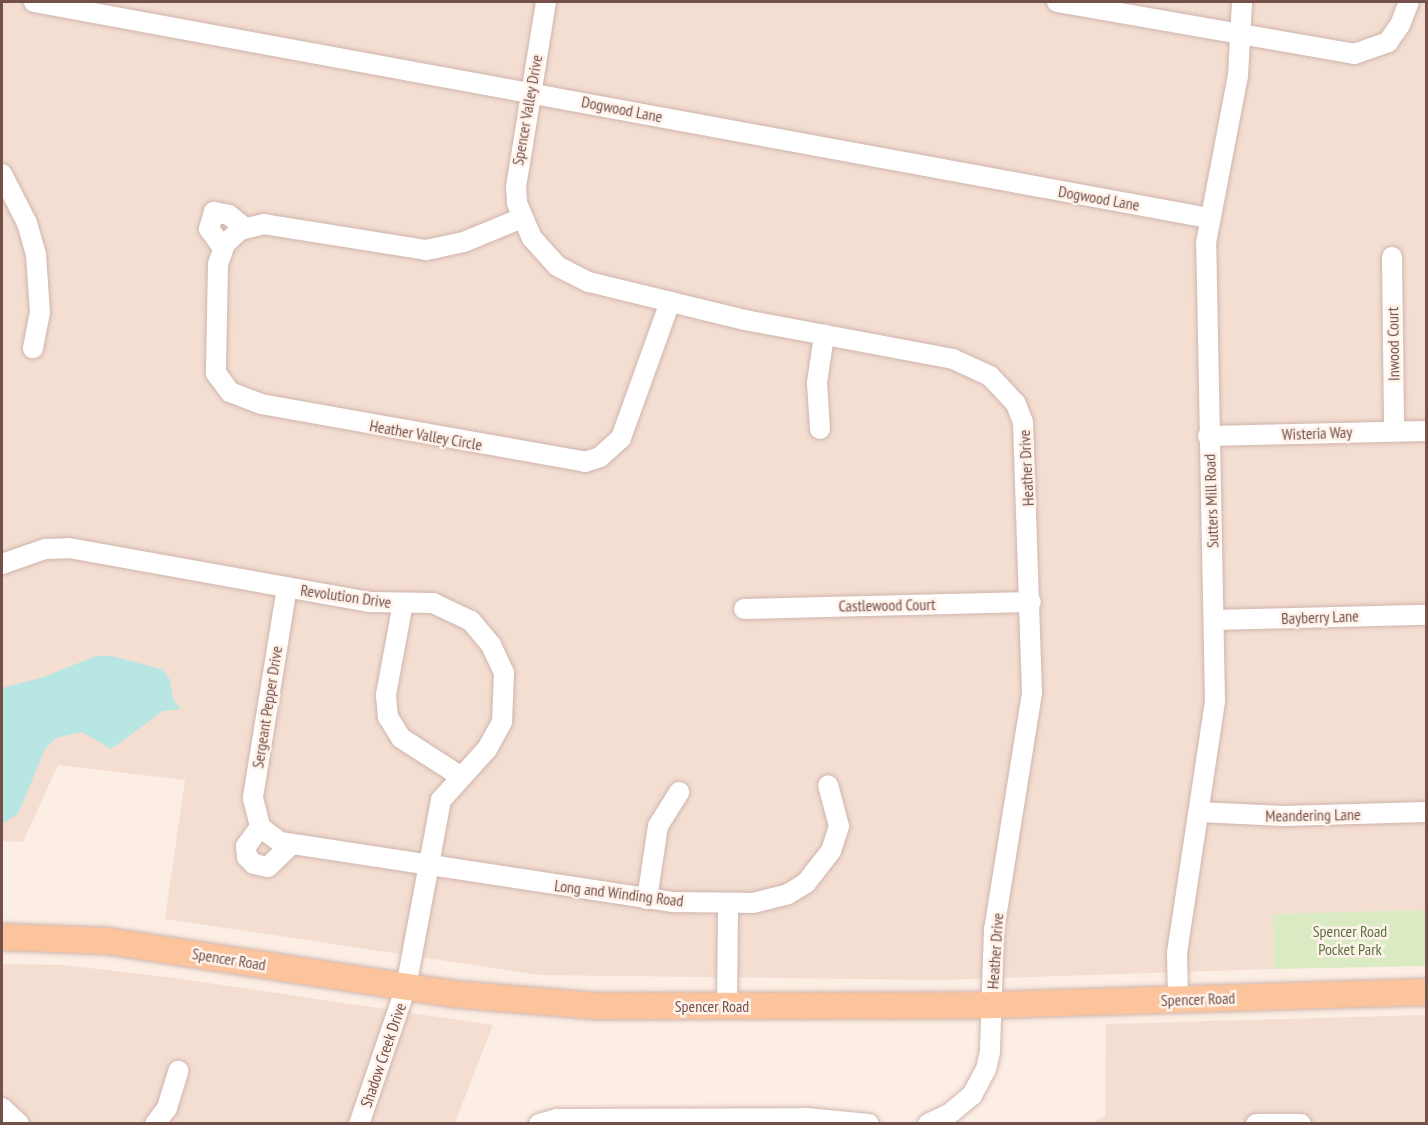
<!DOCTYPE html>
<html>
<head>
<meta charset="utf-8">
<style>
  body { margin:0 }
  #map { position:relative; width:1428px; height:1125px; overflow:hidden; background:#fceee4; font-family:"PT Sans Narrow",sans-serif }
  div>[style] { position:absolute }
  .residential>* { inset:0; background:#f4ded2 }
  .green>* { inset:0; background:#daeac2 }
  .water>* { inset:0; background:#b8e6e3 }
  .roads { filter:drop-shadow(0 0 2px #d0b5ad) drop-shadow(0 0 2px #d0b5ad) }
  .minor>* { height:20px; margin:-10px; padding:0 10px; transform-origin:10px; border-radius:10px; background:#fff }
  .major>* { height:26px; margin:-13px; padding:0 13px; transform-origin:13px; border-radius:13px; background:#fbc49c }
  span { translate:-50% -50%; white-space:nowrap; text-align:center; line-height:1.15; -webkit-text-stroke:5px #fff2ea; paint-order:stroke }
  .street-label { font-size:16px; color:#74504a }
  .park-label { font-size:16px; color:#59743f }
  .frame { position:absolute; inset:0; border:3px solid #74504a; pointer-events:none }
</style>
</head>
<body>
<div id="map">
  <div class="residential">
    <i style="clip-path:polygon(2px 2px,1426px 2px,1426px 910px,1273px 914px,1274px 969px,940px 980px,540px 975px,165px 919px,185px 780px,58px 765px,23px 842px,2px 841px)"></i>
    <i style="clip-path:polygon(2px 964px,63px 965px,175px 978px,493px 1025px,455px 1123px,2px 1124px)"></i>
    <i style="clip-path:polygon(1426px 1015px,1426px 1123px,1089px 1124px,1105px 1116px,1106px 1024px)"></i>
  </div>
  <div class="green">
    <i style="clip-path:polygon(1426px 910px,1426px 966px,1274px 969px,1273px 914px)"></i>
  </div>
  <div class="water">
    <i style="clip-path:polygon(96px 656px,111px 656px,162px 669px,169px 678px,174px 701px,181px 709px,163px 711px,111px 749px,82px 732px,56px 738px,45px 749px,18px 814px,2px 824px,2px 688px,41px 678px)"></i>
  </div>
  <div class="roads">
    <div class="minor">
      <i style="left:34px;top:2px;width:1195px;rotate:10.42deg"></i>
      <i style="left:546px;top:2px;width:187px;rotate:99.2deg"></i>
      <i style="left:516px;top:187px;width:16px;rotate:86deg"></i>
      <i style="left:517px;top:203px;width:38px;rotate:67deg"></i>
      <i style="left:532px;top:238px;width:38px;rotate:48deg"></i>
      <i style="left:557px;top:266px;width:36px;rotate:27deg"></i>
      <i style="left:589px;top:282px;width:161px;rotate:13.7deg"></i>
      <i style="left:745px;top:320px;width:212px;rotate:10.6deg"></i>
      <i style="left:953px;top:359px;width:41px;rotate:24.7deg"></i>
      <i style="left:990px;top:376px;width:38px;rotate:47deg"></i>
      <i style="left:1016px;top:404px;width:19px;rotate:69deg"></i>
      <i style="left:1023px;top:422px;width:271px;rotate:88.1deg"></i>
      <i style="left:1032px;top:693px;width:239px;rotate:99.1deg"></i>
      <i style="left:994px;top:929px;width:123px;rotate:91.9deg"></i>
      <i style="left:990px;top:1052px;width:17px;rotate:103deg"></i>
      <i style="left:986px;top:1069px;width:30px;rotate:118deg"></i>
      <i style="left:972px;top:1095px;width:30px;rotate:140deg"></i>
      <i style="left:949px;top:1114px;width:23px;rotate:155deg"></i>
      <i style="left:1057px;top:2px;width:302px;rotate:9.9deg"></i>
      <i style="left:1354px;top:54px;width:36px;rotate:-19deg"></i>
      <i style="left:1388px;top:42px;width:21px;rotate:-55deg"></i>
      <i style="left:1400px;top:25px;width:25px;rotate:-69deg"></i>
      <i style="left:2px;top:174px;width:55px;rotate:63deg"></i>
      <i style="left:27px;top:223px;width:33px;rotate:74deg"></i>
      <i style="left:36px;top:255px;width:57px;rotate:86deg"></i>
      <i style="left:40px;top:312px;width:37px;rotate:101deg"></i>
      <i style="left:522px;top:218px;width:63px;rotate:157.5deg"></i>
      <i style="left:464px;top:242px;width:39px;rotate:168deg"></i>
      <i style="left:426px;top:250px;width:164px;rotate:-170.9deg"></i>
      <i style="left:264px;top:224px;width:25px;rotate:166deg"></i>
      <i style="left:240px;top:230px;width:21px;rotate:137deg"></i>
      <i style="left:225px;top:244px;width:21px;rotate:109deg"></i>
      <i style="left:218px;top:264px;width:109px;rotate:91.1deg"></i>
      <i style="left:216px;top:373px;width:24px;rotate:54deg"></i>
      <i style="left:230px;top:392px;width:33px;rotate:21deg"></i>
      <i style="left:261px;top:404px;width:329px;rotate:10.1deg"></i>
      <i style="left:585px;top:462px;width:16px;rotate:-18deg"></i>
      <i style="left:600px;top:457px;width:28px;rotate:-42deg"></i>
      <i style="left:621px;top:438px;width:145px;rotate:-70.2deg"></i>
      <i style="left:223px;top:248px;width:24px;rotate:-126deg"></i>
      <i style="left:209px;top:229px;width:18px;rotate:-74deg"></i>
      <i style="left:214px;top:212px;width:15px;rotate:11deg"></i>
      <i style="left:229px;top:215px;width:21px;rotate:39deg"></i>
      <i style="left:1392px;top:257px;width:174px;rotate:89.3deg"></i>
      <i style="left:820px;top:429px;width:46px;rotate:-93.7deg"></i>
      <i style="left:817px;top:383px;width:49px;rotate:-81.7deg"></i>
      <i style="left:1208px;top:436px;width:218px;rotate:-1.3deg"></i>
      <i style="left:2px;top:564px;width:46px;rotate:-19.2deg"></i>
      <i style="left:45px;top:549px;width:24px;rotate:-2deg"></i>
      <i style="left:69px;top:548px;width:306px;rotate:10.2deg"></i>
      <i style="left:370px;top:602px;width:63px;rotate:0.9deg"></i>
      <i style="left:433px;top:603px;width:42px;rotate:25.3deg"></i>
      <i style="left:471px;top:621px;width:31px;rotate:50deg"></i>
      <i style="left:491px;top:645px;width:31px;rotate:65deg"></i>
      <i style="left:504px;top:673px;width:49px;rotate:92.3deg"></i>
      <i style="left:502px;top:722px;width:31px;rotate:119deg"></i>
      <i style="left:487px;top:749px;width:69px;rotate:132deg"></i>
      <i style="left:441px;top:800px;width:190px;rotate:100.6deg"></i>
      <i style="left:406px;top:987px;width:145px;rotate:108.9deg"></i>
      <i style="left:287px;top:587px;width:214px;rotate:99.2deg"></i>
      <i style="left:253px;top:798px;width:30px;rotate:76deg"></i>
      <i style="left:260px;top:827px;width:25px;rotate:37deg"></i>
      <i style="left:280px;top:842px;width:398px;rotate:8.7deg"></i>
      <i style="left:673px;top:902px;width:80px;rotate:0.7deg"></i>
      <i style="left:753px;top:903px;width:36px;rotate:-14deg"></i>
      <i style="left:788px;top:894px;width:21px;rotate:-31deg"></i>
      <i style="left:806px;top:883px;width:41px;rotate:-52deg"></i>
      <i style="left:831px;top:851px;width:26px;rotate:-72deg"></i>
      <i style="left:839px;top:826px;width:42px;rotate:-105deg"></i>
      <i style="left:403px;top:603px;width:94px;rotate:100.5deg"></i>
      <i style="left:386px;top:695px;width:22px;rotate:85deg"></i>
      <i style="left:388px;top:717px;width:25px;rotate:58deg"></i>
      <i style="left:401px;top:738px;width:70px;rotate:32.8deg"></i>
      <i style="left:744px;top:609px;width:287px;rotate:-1.4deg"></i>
      <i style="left:1214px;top:620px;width:212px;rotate:-1.4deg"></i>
      <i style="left:1199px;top:812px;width:84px;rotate:2.7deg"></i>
      <i style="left:1283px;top:816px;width:143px;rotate:-1.6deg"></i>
      <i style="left:260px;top:827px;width:24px;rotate:126deg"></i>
      <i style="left:246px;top:846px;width:11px;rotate:85deg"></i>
      <i style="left:247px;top:857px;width:10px;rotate:45deg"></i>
      <i style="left:254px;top:864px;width:14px;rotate:12deg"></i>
      <i style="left:268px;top:867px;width:32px;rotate:-44deg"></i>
      <i style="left:647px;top:899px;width:74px;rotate:-81.4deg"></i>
      <i style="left:658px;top:826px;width:40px;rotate:-58deg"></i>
      <i style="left:1178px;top:1000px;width:47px;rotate:-91.2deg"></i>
      <i style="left:1177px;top:953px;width:255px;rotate:-81.4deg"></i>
      <i style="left:1215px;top:701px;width:458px;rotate:-91.1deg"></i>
      <i style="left:1206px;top:243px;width:170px;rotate:-79.2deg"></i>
      <i style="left:1238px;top:76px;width:74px;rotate:-86.9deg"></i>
      <i style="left:727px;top:1006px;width:103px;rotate:-89.4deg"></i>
      <i style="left:2px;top:1108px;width:23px;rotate:43deg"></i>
      <i style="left:155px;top:1124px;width:20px;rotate:-53deg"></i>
      <i style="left:167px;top:1108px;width:39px;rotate:-73deg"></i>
      <i style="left:539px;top:1124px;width:19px;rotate:-16deg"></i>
      <i style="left:557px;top:1119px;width:249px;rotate:-0.2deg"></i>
      <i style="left:806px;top:1118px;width:63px;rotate:5.4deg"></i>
      <i style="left:1256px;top:1124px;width:45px"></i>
    </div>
    <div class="major">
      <i style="left:2px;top:937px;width:105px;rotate:2.2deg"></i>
      <i style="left:107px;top:941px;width:350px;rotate:8.7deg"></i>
      <i style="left:453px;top:994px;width:143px;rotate:4.8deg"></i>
      <i style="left:595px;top:1006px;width:396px;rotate:-0.1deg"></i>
      <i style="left:991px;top:1005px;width:435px;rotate:-1.7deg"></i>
    </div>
  </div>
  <div class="street-label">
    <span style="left:622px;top:109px;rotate:11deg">Dogwood Lane</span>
    <span style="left:527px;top:110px;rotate:-80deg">Spencer Valley Drive</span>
    <span style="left:1099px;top:198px;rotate:10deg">Dogwood Lane</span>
    <span style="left:1393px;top:344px;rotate:-91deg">Inwood Court</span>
    <span style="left:1317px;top:433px;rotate:-2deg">Wisteria Way</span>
    <span style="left:426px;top:435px;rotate:10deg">Heather Valley Circle</span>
    <span style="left:1026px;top:468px;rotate:-93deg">Heather Drive</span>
    <span style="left:1211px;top:501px;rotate:-92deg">Sutters Mill Road</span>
    <span style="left:346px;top:596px;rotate:8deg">Revolution Drive</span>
    <span style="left:887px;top:605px;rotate:-1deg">Castlewood Court</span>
    <span style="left:1320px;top:617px;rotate:-2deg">Bayberry Lane</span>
    <span style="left:267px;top:707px;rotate:-81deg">Sergeant Pepper Drive</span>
    <span style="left:1313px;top:815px;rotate:-1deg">Meandering Lane</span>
    <span style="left:619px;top:893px;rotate:7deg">Long and Winding Road</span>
    <span style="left:995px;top:951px;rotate:-86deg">Heather Drive</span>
    <span style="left:229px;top:959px;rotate:9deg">Spencer Road</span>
    <span style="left:1198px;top:999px;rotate:-2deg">Spencer Road</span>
    <span style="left:712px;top:1006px">Spencer Road</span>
    <span style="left:383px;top:1055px;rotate:-71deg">Shadow Creek Drive</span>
  </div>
  <div class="park-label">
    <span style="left:1350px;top:940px">Spencer Road<br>Pocket Park</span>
  </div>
  <div class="frame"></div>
</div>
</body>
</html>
